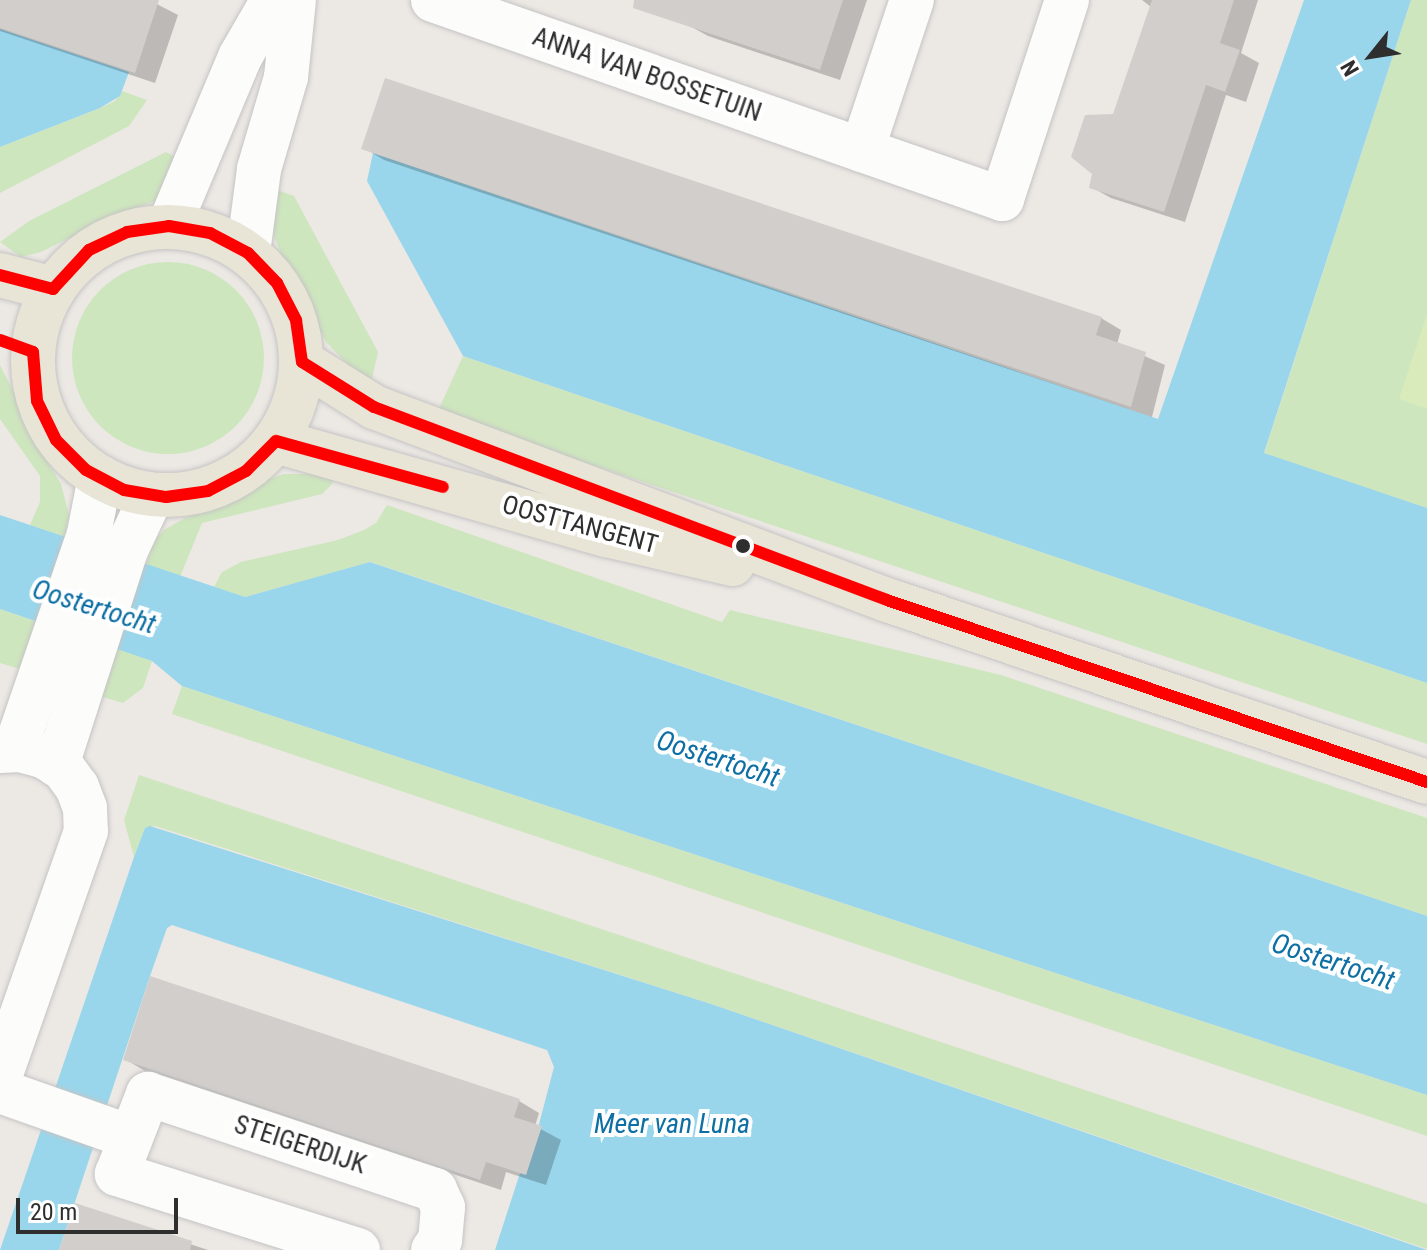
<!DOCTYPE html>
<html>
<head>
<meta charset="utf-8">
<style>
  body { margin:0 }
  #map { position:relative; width:1427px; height:1250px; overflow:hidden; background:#ece8e4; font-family:"Roboto Condensed",sans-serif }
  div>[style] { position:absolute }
  .green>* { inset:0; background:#cee6be }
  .round { border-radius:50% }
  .pitch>* { inset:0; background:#d9eabb }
  .water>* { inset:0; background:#99d6ec }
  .shadow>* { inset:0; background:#0003 }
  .building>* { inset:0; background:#d1cecb }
  .roads { filter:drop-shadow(0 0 2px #c5c4c5) drop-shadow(0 0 2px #c5c4c5) }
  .minor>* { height:44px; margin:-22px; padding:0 22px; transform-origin:22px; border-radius:22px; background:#fcfcfb }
  .major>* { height:44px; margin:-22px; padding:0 22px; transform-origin:22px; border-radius:22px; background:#e8e4d6 }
  .major>.ring { margin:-22px; padding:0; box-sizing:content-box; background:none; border:44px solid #e8e4d6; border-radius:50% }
  .bus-1>* { height:12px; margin:-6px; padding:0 6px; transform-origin:6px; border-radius:6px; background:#f00 }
  .dots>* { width:22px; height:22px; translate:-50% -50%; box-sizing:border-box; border:4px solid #fff; border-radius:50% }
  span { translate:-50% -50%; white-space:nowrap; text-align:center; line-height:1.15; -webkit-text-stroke:8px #fff; paint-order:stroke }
  .street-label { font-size:26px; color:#2e2e2e }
  .water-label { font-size:28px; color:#0d6fa3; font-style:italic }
  .north { position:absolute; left:1331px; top:16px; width:80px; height:80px; -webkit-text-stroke:6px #fff; paint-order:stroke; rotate:240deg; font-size:22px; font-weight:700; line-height:32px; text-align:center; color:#2e2e2e }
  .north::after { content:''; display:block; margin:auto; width:28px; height:36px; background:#2e2e2e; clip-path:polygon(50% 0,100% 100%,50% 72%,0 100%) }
  .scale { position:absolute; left:16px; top:1198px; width:162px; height:36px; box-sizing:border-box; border:4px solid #2e2e2e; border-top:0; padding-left:10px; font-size:24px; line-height:28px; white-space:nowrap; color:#2e2e2e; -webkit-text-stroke:6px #fff; paint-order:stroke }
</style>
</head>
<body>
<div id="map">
  <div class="green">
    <i style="clip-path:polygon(1411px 0,1427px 0,1427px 508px,1264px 454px)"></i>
    <i style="clip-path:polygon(122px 91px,147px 100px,129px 126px,0 193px,0 147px,100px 108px,115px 101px)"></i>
    <i style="clip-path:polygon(166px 152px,183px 161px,165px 197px,110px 218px,41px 252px,21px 257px,0 242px,29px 221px)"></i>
    <i style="clip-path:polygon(277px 190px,294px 196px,378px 352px,372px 379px,353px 370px,326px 342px,287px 269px,274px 236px,272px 218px)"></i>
    <i class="round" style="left:72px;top:262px;width:192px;height:192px"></i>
    <i style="clip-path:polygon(463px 356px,1427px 683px,1427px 744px,437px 413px)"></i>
    <i style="clip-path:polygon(0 365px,20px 404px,30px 433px,61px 484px,69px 515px,65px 537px,30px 525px,40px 502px,40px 476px,0 419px)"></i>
    <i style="clip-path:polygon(284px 474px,333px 474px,333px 483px,322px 494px,202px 523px,180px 577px,146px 565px,154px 541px,164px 530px,187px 517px,235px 501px,260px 482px)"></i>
    <i style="clip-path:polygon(387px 505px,722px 622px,730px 610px,1001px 675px,1427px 818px,1427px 916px,371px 562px,245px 597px,214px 587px,222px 572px,241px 562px,338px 540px,364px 530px,376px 523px)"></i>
    <i style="clip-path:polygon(0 609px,40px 623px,20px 669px,0 663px)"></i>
    <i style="clip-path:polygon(113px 646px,152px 661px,143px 688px,123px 703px,96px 695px)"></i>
    <i style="clip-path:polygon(182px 686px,1427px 1095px,1427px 1136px,172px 714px)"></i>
    <i style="clip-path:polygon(139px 775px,1427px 1204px,1427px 1249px,711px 1004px,155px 826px,145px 828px,134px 857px,124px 820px)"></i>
  </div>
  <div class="pitch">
    <i style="clip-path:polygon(1427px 314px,1427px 409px,1399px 399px)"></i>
  </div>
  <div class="water">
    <i style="clip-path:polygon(1304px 0,1411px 0,1264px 453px,1427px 508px,1427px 683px,463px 356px,367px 181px,373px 153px,1158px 419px)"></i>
    <i style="clip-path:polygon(0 29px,129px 72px,120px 96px,100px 108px,0 147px)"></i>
    <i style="clip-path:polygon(0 515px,245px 597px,370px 562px,1427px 916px,1427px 1095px,182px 686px,152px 661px,0 609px)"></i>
    <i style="clip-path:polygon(150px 826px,711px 1004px,1427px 1250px,495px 1250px,520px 1173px,526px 1174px,554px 1067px,547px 1050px,172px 925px,167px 928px,150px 976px,59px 1250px,0 1250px,134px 857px,145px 828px)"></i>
  </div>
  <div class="shadow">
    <i style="clip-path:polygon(0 0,149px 0,178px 15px,155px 83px,0 31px)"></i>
    <i style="clip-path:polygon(696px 0,867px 0,840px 80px,708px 36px,688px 25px)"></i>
    <i style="clip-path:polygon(1142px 0,1258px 0,1241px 53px,1259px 63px,1246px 102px,1226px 95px,1185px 222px,1111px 198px,1091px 187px,1151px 7px)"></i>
    <i style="clip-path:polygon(364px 148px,1101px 318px,1121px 330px,1117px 344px,1165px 365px,1152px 417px,384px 160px)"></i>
    <i style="clip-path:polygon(152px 978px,519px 1101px,539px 1113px,535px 1126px,561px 1140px,546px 1185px,506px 1172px,501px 1190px,145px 1071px,125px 1059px)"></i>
    <i style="clip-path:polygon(76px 1206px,208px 1250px,61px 1250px)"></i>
  </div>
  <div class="building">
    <i style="clip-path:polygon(0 0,159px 0,135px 73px,0 28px)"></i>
    <i style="clip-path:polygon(634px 0,843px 0,820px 70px,633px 8px)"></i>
    <i style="clip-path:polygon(1152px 0,1234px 0,1220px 43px,1240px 50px,1225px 92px,1206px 85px,1164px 212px,1089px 188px,1092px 174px,1071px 157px,1085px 115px,1113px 114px)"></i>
    <i style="clip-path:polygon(385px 78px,1102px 317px,1096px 335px,1146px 352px,1131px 407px,361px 149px)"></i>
    <i style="clip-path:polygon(150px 976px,520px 1099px,514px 1117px,542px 1126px,526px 1175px,486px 1162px,480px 1180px,123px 1060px)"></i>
    <i style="clip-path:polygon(75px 1203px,192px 1241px,190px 1250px,59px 1250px)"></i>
  </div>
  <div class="roads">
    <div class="minor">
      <i style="left:433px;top:0;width:603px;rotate:19.28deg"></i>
      <i style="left:1002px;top:199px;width:209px;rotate:-71.9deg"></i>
      <i style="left:862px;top:150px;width:158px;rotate:-71.6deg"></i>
      <i style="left:169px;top:226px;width:183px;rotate:-67.2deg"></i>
      <i style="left:240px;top:57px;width:66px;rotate:-59.9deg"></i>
      <i style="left:248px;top:253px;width:85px;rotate:-82.5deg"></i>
      <i style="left:259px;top:169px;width:96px;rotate:-73.6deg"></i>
      <i style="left:286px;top:77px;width:77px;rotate:-84.1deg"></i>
      <i style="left:15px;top:750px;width:228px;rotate:-71.1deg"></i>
      <i style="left:89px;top:534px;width:58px;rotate:-79.1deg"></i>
      <i style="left:0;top:751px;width:20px;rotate:-3deg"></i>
      <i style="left:20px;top:750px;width:24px;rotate:15deg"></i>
      <i style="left:43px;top:756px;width:23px;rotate:31deg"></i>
      <i style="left:63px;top:768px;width:24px;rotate:54deg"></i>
      <i style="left:77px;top:787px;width:22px;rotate:69deg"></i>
      <i style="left:85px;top:808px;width:23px;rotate:88deg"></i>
      <i style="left:86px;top:831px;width:260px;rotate:109.3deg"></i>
      <i style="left:57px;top:765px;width:226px;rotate:-72.2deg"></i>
      <i style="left:126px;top:550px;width:61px;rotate:-64.7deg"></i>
      <i style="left:0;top:1091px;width:138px;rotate:19.5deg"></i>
      <i style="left:358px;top:1250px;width:253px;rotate:-162.5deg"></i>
      <i style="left:117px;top:1174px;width:86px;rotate:-68.8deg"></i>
      <i style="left:148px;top:1094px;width:303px;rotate:18.5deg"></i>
      <i style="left:435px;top:1190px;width:19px;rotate:65deg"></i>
      <i style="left:443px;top:1207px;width:33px;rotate:95deg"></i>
      <i style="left:440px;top:1240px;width:12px;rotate:125deg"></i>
    </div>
    <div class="major">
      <i class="ring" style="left:33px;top:227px;width:224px;height:224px"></i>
      <i style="left:0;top:275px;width:55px;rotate:14.8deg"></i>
      <i style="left:302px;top:362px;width:85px;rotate:32deg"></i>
      <i style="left:374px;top:407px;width:548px;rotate:20.62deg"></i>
      <i style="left:887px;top:600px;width:570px;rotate:18.63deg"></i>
      <i style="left:276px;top:441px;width:344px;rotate:15.9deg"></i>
      <i style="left:607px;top:535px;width:129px;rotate:13deg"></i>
    </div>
  </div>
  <div class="bus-1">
    <i style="left:0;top:275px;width:55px;rotate:14.8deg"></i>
    <i style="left:53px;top:289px;width:53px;rotate:-47.3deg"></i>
    <i style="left:89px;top:250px;width:42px;rotate:-25.3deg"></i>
    <i style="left:127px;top:232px;width:42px;rotate:-8.1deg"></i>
    <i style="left:169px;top:226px;width:42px;rotate:9.7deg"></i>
    <i style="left:210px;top:233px;width:43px;rotate:27.8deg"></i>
    <i style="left:248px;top:253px;width:42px;rotate:46deg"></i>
    <i style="left:277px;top:283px;width:42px;rotate:62.8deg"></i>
    <i style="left:296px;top:320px;width:42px;rotate:81.9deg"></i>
    <i style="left:302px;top:362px;width:85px;rotate:32deg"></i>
    <i style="left:374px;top:407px;width:548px;rotate:20.62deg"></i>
    <i style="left:887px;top:600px;width:570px;rotate:18.63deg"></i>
    <i style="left:0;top:340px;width:35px;rotate:20deg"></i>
    <i style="left:33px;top:352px;width:49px;rotate:85.3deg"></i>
    <i style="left:37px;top:401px;width:43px;rotate:64deg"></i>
    <i style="left:56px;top:440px;width:42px;rotate:45deg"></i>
    <i style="left:86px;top:470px;width:43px;rotate:27.8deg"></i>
    <i style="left:124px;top:490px;width:43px;rotate:9.5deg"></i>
    <i style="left:166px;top:497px;width:42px;rotate:-8.1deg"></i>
    <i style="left:208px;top:491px;width:43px;rotate:-27.8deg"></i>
    <i style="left:246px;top:471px;width:42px;rotate:-45deg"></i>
    <i style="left:276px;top:441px;width:173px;rotate:15.4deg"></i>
  </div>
  <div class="dots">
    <i style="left:743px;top:546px;background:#2e2e2e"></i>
  </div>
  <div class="street-label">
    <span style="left:647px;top:75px;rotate:19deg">ANNA VAN BOSSETUIN</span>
    <span style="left:580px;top:525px;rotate:15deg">OOSTTANGENT</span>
    <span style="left:300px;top:1145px;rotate:18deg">STEIGERDIJK</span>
  </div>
  <div class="water-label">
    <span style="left:94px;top:607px;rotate:17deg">Oostertocht</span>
    <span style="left:718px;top:759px;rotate:18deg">Oostertocht</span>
    <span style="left:1333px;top:962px;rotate:18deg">Oostertocht</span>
    <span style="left:672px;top:1124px">Meer van Luna</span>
  </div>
  <div class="north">N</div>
  <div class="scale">20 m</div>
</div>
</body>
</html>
